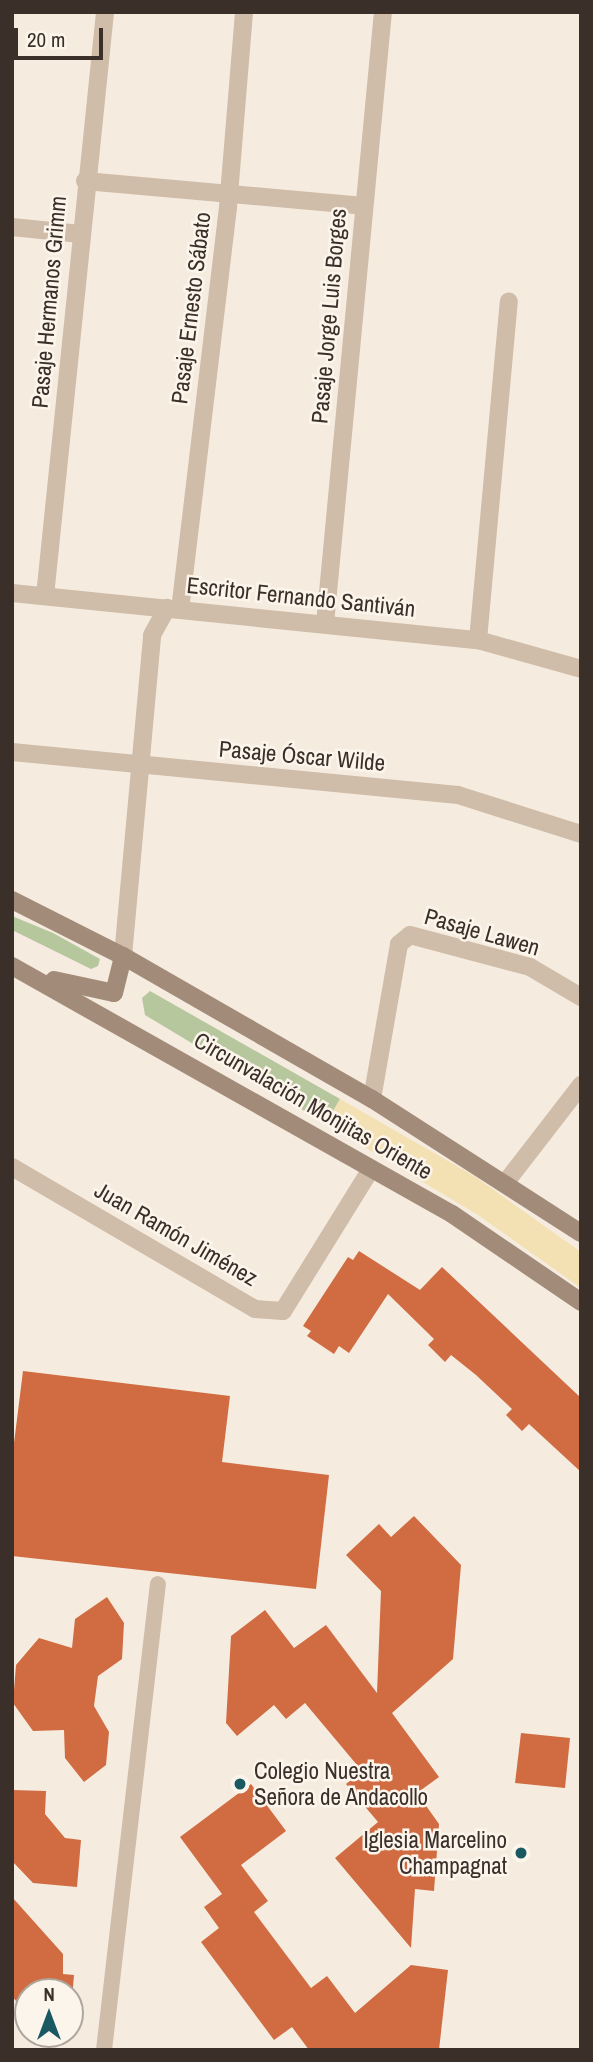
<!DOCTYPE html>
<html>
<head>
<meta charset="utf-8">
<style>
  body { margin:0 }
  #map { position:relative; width:593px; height:2062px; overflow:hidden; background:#f5ecdf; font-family:"Archivo Narrow",sans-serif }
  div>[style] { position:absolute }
  .green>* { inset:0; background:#b6c69d }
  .sand>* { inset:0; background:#f3e0b3 }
  .building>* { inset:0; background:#d16b41 }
  .lane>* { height:16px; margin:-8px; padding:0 8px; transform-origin:8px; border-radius:8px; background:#cfbca9 }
  .street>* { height:18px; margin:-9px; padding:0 9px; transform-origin:9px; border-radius:9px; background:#cfbca9 }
  .secondary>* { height:18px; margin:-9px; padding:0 9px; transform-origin:9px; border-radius:9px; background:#a38b7a }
  .dots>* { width:19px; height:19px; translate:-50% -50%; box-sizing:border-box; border:4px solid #fcf5ec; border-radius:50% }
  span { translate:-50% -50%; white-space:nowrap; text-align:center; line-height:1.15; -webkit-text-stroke:5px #fcf5ec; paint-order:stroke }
  .street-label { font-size:23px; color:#3b3029 }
  .poi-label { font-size:23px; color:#3b3029 }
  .left { translate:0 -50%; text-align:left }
  .right { translate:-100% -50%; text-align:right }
  .frame { position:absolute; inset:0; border:14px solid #3b3029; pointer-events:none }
  .north { position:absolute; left:14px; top:1978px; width:70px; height:70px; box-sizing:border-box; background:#fcf5ec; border:2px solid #afa69e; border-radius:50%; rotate:0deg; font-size:19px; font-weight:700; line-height:28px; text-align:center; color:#3b3029 }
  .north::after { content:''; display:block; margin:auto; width:24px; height:32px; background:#1a5962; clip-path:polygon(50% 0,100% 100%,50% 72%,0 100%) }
  .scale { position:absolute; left:14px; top:28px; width:89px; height:32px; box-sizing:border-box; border:4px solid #3b3029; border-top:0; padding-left:9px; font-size:21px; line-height:24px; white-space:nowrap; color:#3b3029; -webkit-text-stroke:5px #fcf5ec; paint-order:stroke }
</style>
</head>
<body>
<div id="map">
  <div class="green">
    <i style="clip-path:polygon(12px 916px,53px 933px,100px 959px,98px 966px,91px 969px,12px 930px)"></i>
    <i style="clip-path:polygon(150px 991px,340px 1099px,326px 1124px,145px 1015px,142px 998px)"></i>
  </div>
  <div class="sand">
    <i style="clip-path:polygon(340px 1099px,474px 1176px,581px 1252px,581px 1288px,478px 1215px,326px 1124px)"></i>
  </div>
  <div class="building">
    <i style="clip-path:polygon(359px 1251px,420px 1290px,442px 1267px,581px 1398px,581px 1472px,529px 1424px,522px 1431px,506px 1415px,512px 1409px,476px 1375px,451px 1355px,445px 1362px,428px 1345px,434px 1339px,388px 1294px,349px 1353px,339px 1346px,334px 1354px,307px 1336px,311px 1331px,303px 1326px,348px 1257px,353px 1260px)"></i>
    <i style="clip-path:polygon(23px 1371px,230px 1396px,222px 1462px,329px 1475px,316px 1589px,12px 1556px,12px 1459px)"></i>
    <i style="clip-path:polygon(414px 1516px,461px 1565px,453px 1659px,392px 1713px,439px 1777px,417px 1793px,439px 1824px,434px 1891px,415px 1889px,411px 1948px,335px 1858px,378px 1822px,346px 1784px,362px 1771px,305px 1703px,286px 1719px,274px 1705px,237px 1736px,226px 1723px,231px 1636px,265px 1610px,294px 1648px,326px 1625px,377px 1693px,381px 1591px,346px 1555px,379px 1524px,391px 1537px)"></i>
    <i style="clip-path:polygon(107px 1597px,124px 1623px,122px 1659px,98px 1676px,94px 1706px,109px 1732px,106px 1765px,84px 1782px,65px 1758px,64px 1730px,33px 1731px,13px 1703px,16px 1665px,39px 1638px,72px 1648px,75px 1619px)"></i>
    <i style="clip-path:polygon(521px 1733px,570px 1738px,565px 1788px,515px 1783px)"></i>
    <i style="clip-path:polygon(251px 1784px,286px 1831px,241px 1865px,268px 1901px,254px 1912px,311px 1988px,327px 1976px,355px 2013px,411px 1965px,448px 1970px,439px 2050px,309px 2050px,292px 2027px,274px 2040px,201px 1942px,219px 1928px,204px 1907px,222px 1894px,180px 1837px)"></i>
    <i style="clip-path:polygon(12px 1790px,46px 1791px,45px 1814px,65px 1838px,81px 1840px,77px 1887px,33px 1883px,12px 1861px)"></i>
    <i style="clip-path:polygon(12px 1897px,63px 1954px,63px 1974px,74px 1975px,70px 2023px,70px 1992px,28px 1992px,28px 2016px,12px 1996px)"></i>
  </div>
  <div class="lane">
    <i style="left:104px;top:2050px;width:469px;rotate:-83.4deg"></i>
  </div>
  <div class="street">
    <i style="left:85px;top:181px;width:280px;rotate:5.1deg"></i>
    <i style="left:12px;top:227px;width:69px;rotate:5.8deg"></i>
    <i style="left:12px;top:593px;width:468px;rotate:5.8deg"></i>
    <i style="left:478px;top:640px;width:107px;rotate:15.7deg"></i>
    <i style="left:45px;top:596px;width:587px;rotate:-84.13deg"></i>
    <i style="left:180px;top:610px;width:406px;rotate:-83.2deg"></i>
    <i style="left:228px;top:207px;width:196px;rotate:-85.3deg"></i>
    <i style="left:325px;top:624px;width:615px;rotate:-84.59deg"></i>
    <i style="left:478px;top:640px;width:340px;rotate:-84.8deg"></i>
    <i style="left:12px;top:752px;width:448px;rotate:5.5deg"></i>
    <i style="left:458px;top:795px;width:129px;rotate:17.6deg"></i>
    <i style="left:123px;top:956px;width:322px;rotate:-84.8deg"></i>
    <i style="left:152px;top:635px;width:31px;rotate:-61deg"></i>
    <i style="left:372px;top:1099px;width:157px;rotate:-80.1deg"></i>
    <i style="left:399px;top:944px;width:14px;rotate:-39deg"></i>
    <i style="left:410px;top:935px;width:124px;rotate:14.9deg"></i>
    <i style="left:530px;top:967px;width:59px;rotate:30.5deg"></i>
    <i style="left:12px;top:1167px;width:281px;rotate:30.3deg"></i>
    <i style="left:255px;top:1309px;width:28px;rotate:4deg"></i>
    <i style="left:283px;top:1311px;width:167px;rotate:-58.2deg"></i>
    <i style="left:506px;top:1182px;width:123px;rotate:-52.3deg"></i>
  </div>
  <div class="secondary">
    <i style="left:12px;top:900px;width:124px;rotate:26.8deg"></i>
    <i style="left:123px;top:956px;width:287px;rotate:29.9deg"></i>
    <i style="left:372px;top:1099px;width:248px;rotate:32.7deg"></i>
    <i style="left:12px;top:966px;width:505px;rotate:29.41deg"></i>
    <i style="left:452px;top:1214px;width:156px;rotate:34.3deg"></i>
    <i style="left:54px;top:980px;width:61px;rotate:12.2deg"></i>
    <i style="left:114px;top:993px;width:38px;rotate:-76deg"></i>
  </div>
  <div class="dots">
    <i style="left:240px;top:1784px;background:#1a5962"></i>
    <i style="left:521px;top:1853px;background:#1a5962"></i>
  </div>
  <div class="street-label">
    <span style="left:49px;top:302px;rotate:-85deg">Pasaje Hermanos Grimm</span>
    <span style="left:191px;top:308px;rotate:-83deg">Pasaje Ernesto Sábato</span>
    <span style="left:329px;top:316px;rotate:-85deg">Pasaje Jorge Luis Borges</span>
    <span style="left:301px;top:597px;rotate:6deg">Escritor Fernando Santiván</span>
    <span style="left:302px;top:756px;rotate:5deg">Pasaje Óscar Wilde</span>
    <span style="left:482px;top:932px;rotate:16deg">Pasaje Lawen</span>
    <span style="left:313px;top:1106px;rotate:30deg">Circunvalación Monjitas Oriente</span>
    <span style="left:176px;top:1234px;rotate:30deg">Juan Ramón Jiménez</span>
  </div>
  <div class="poi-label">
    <span class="left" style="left:254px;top:1784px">Colegio Nuestra<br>Señora de Andacollo</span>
    <span class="right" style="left:507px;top:1853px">Iglesia Marcelino<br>Champagnat</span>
  </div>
  <div class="frame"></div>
  <div class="north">N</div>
  <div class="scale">20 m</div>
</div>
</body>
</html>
